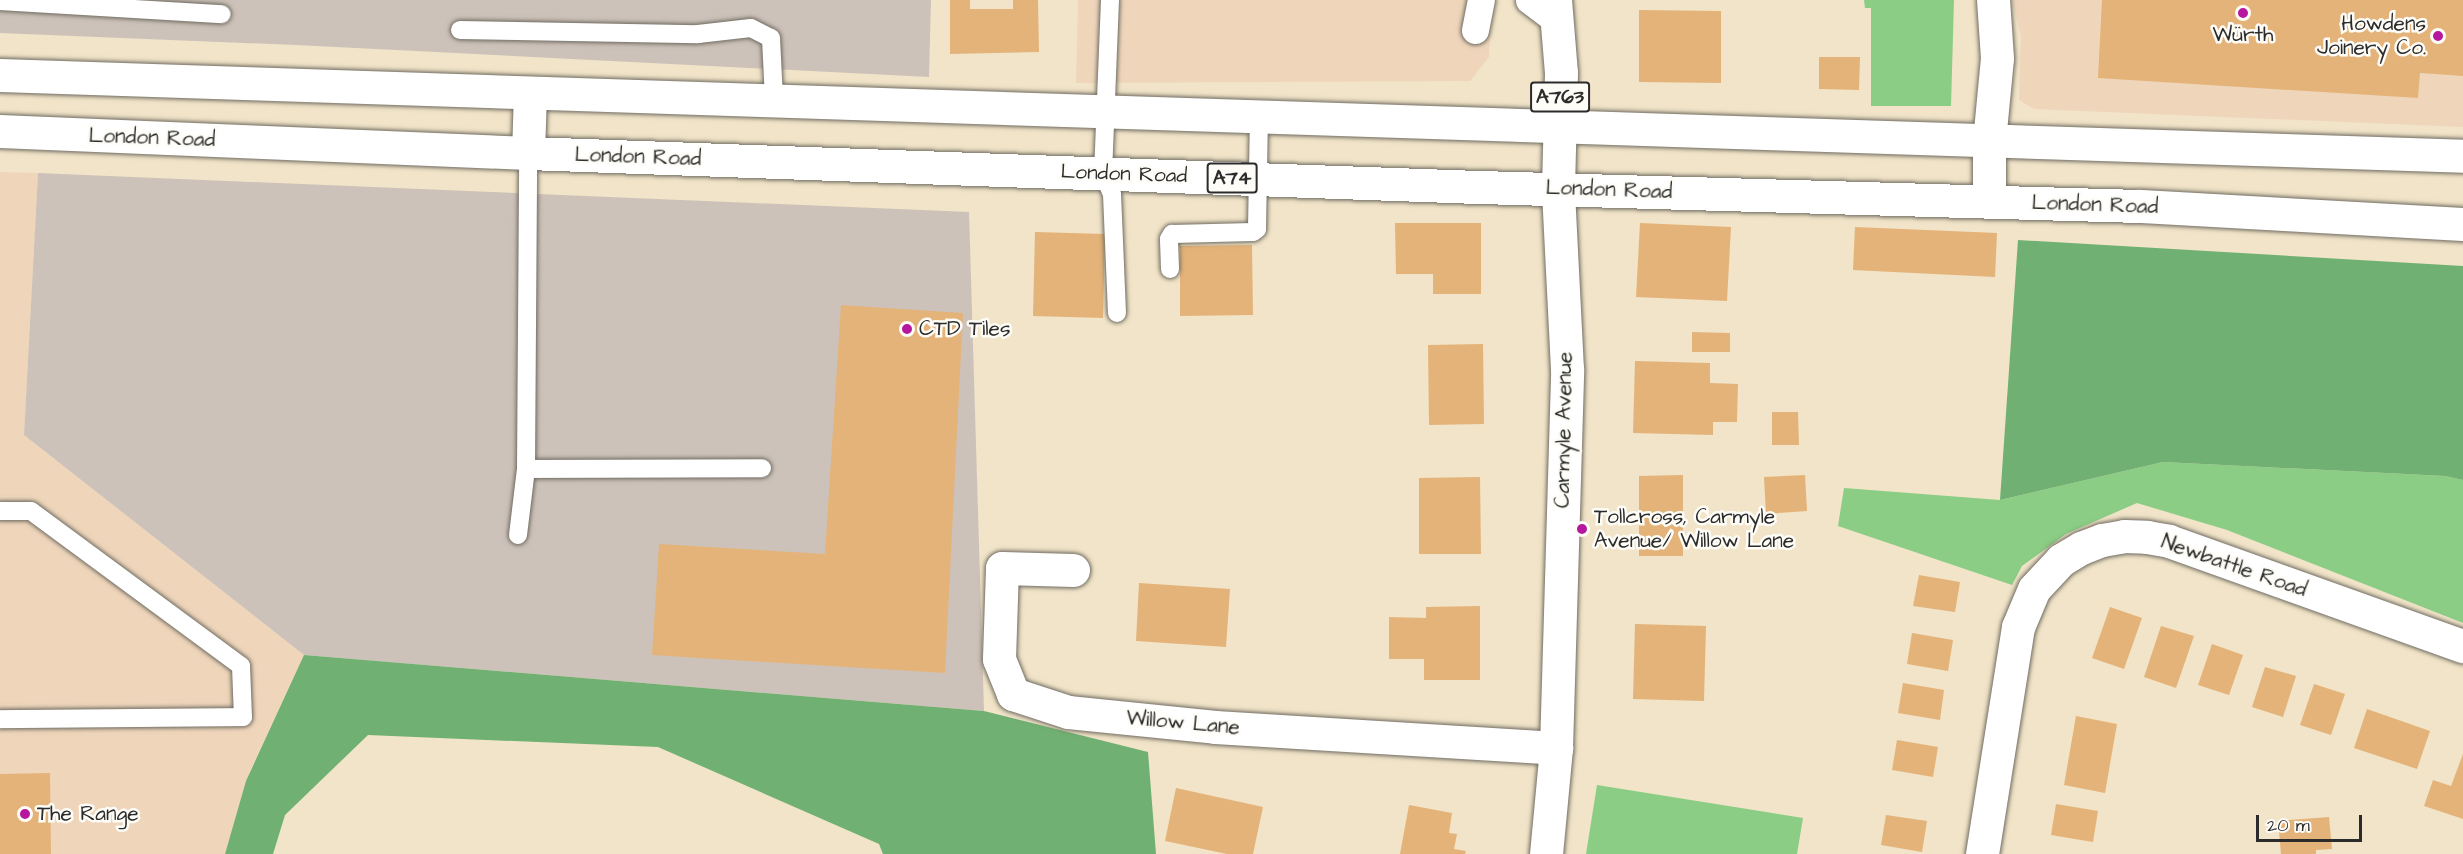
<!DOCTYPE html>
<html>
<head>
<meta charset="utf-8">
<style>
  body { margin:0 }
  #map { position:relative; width:2463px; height:854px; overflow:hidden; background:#f1e4c8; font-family:"Architects Daughter",sans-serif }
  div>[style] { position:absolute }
  .built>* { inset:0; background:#efd6bb }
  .industrial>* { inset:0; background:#cdc2b9 }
  .green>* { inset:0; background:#8bcd85 }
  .forest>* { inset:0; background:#70b072 }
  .building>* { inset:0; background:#e4b379 }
  .roads { filter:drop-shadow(0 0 2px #706c62) drop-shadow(0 0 2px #706c62) }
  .service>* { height:18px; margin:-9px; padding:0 9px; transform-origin:9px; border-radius:9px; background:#fff }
  .pedestrian>* { height:27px; margin:-13.5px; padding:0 13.5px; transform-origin:13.5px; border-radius:13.5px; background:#fff }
  .minor>* { height:33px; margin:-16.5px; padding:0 16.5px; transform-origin:16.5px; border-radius:16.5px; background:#fff }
  .secondary>* { height:33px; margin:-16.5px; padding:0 16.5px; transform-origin:16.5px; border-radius:16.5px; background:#fff }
  .primary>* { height:33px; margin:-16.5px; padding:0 16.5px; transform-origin:16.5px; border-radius:16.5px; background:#fff }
  .dots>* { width:16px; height:16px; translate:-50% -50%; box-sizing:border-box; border:3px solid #fdfcf7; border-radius:50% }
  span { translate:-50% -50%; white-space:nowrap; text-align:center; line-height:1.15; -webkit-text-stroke:5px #fdfcf7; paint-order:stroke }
  .shield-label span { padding:2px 4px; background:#fdfcf7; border:2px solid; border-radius:4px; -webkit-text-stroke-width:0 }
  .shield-label { font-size:20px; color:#2b2b2b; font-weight:700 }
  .poi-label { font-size:21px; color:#2b2b2b }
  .right { translate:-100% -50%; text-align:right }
  .left { translate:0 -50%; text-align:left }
  .street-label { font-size:21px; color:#2b2b2b }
  .scale { position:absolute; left:2256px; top:815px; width:106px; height:27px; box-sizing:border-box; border:3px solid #2b2b2b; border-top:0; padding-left:8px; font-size:18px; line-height:21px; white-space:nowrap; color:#2b2b2b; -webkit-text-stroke:4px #fdfcf7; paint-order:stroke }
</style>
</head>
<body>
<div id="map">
  <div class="built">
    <i style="clip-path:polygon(1078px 0,1491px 0,1489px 57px,1470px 81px,1076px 83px)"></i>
    <i style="clip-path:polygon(2012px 0,2463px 0,2463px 127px,2034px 109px,2019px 100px,2021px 37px)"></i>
    <i style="clip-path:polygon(0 172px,38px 173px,24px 435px,304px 655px,250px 771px,225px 854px,0 854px)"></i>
  </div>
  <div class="industrial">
    <i style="clip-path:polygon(0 0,931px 0,929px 77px,296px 45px,0 33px)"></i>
    <i style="clip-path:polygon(38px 173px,969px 212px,984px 711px,304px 655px,24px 435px)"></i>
  </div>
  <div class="green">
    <i style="clip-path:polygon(1864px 0,1954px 0,1951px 106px,1871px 106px,1871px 8px,1865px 8px)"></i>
    <i style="clip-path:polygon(2163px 462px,2445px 476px,2463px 480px,2463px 623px,2227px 530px,2137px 503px,2066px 534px,2022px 566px,2012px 585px,1838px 526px,1844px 488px,2000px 500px)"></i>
    <i style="clip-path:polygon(1597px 785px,1803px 818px,1797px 854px,1586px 854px)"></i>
  </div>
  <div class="forest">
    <i style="clip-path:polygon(2018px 240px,2463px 266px,2463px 480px,2445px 476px,2163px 462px,2000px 500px)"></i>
    <i style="clip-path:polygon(304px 655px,984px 711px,1148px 752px,1156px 854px,883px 854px,879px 844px,658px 747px,368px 735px,285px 815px,273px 854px,225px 854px,246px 781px)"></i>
  </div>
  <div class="building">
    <i style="clip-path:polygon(950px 0,970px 0,970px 9px,1013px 9px,1013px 0,1038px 0,1039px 52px,950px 54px)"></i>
    <i style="clip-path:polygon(2102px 0,2463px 0,2463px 76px,2420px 73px,2418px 98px,2098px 78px)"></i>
    <i style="clip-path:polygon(1639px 10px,1721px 11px,1721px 83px,1639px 82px)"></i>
    <i style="clip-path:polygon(1819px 57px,1860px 57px,1859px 90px,1819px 89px)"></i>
    <i style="clip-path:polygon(1395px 223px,1481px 223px,1481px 294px,1433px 294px,1433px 274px,1396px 274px)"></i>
    <i style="clip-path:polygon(1640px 223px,1731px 227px,1727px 301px,1636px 297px)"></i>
    <i style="clip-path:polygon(1855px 227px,1997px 233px,1995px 277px,1853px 270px)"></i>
    <i style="clip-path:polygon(1035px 232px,1105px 234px,1103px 318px,1033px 316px)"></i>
    <i style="clip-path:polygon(1252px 245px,1253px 315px,1180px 316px,1180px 246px)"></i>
    <i style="clip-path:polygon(841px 305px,963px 313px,945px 673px,652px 655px,659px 544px,825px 554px)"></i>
    <i style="clip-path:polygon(1692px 332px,1730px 333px,1730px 352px,1692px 352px)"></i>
    <i style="clip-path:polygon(1483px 344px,1484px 424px,1429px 425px,1428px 345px)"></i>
    <i style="clip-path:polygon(1635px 361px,1710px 363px,1710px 383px,1738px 384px,1737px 422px,1713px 422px,1713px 435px,1633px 433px)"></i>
    <i style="clip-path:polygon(1772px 412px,1798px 412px,1799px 445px,1772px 445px)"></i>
    <i style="clip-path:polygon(1683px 475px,1683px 556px,1639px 556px,1639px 476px)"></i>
    <i style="clip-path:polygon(1805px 475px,1807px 511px,1766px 514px,1764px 477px)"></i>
    <i style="clip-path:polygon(1480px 477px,1481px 554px,1419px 554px,1419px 478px)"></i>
    <i style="clip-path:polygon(1919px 575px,1960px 582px,1955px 612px,1913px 606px)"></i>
    <i style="clip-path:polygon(1139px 583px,1230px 589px,1226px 647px,1136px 641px)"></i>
    <i style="clip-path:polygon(1480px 606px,1480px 680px,1424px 680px,1424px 659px,1389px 659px,1389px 617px,1426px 618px,1426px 607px)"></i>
    <i style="clip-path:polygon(2110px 607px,2142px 618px,2124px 669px,2092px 658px)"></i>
    <i style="clip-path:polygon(1635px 624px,1706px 626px,1704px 701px,1633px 699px)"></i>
    <i style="clip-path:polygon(2161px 626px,2194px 636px,2176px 688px,2144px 677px)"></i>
    <i style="clip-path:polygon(1912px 633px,1953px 640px,1948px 671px,1907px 664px)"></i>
    <i style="clip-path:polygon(2212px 644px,2243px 655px,2229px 695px,2198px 685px)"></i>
    <i style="clip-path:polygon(2265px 667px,2296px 676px,2283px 717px,2252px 707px)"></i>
    <i style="clip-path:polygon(1903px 683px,1944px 690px,1940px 720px,1898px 713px)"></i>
    <i style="clip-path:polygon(2314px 684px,2345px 694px,2331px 735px,2300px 725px)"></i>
    <i style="clip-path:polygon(2367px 709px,2430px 731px,2417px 769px,2354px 748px)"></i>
    <i style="clip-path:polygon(2076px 716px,2117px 724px,2105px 793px,2064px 785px)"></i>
    <i style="clip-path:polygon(1897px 740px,1938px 747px,1933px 777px,1892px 770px)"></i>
    <i style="clip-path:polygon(2463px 754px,2463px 819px,2424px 806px,2433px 780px,2451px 786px)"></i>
    <i style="clip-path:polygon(50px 773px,51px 854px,0 854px,0 774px)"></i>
    <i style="clip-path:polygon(1176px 788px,1263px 807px,1253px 854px,1227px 854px,1165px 841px)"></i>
    <i style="clip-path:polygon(2056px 804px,2098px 811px,2093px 842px,2051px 835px)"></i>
    <i style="clip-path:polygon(1409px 805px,1452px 813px,1449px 833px,1457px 834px,1454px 849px,1466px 851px,1465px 854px,1400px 854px)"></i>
    <i style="clip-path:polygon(1886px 815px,1927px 821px,1922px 852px,1881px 845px)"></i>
    <i style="clip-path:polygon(2329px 817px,2332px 849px,2316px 850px,2316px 854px,2281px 854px,2278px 821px)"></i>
  </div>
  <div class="roads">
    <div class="service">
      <i style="left:1110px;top:0;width:173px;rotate:92.3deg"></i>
      <i style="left:1103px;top:173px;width:23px;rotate:67deg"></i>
      <i style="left:1112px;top:194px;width:119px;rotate:87.6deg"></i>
      <i style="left:0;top:1px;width:222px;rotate:3.4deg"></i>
      <i style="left:460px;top:30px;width:238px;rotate:1deg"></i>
      <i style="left:698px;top:34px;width:53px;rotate:-6.5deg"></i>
      <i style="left:751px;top:28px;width:22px;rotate:27deg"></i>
      <i style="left:771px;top:38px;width:62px;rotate:87.2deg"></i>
      <i style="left:1170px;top:269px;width:30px;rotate:-92deg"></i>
      <i style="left:1169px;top:239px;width:6px;rotate:-59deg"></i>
      <i style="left:1172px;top:234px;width:81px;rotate:-1.4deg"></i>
      <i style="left:1253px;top:232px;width:5px;rotate:-37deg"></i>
      <i style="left:1257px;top:229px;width:113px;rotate:-89deg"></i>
      <i style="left:526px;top:469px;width:236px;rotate:-0.2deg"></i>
      <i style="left:0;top:511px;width:31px"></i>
      <i style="left:31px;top:511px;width:261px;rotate:36.4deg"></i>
      <i style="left:241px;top:666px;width:51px;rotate:87.8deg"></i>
      <i style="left:243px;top:717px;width:243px;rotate:179.5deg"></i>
      <i style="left:518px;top:535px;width:66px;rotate:-83.1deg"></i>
      <i style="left:526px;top:469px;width:316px;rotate:-89.6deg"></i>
    </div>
    <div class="pedestrian">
      <i style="left:1529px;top:0;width:36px;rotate:37deg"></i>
      <i style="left:1475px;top:30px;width:31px;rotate:-79deg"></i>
    </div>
    <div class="minor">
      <i style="left:1989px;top:202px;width:61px;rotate:-90deg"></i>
      <i style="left:1989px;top:141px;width:83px;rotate:-84.5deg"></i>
      <i style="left:1997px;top:58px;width:58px;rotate:-93.9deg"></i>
      <i style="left:1073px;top:570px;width:71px;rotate:-178.4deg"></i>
      <i style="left:1002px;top:568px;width:91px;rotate:91.9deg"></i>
      <i style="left:999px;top:659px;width:38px;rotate:68deg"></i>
      <i style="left:1013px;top:694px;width:58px;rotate:18.1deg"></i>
      <i style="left:1068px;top:712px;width:148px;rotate:5.8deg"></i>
      <i style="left:1215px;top:727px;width:342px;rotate:3.5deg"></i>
      <i style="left:1982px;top:854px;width:230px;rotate:-81deg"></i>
      <i style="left:2018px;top:627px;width:41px;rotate:-67.2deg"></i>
      <i style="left:2034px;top:589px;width:40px;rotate:-47deg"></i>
      <i style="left:2061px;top:560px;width:23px;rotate:-31deg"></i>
      <i style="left:2081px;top:548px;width:22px;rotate:-21deg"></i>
      <i style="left:2102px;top:540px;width:22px;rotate:-10deg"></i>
      <i style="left:2124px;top:536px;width:23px;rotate:2deg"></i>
      <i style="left:2147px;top:537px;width:22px;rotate:10deg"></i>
      <i style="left:2169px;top:541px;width:312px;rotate:19.7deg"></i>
    </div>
    <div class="secondary">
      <i style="left:1546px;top:854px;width:106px;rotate:-84.6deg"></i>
      <i style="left:1556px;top:748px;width:379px;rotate:-88.3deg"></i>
      <i style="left:1567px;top:369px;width:180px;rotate:-92.9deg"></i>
    </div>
    <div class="primary">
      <i style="left:1555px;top:0;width:73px;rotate:85.3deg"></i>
      <i style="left:1561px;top:73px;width:116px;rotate:91.5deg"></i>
      <i style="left:0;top:75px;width:2464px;rotate:1.88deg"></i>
      <i style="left:0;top:131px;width:528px;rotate:2.39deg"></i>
      <i style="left:528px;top:153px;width:953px;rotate:2.05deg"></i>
      <i style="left:1480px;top:187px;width:660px;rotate:1.65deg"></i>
      <i style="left:2140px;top:206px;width:324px;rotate:3.2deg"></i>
      <i style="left:528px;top:153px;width:60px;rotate:-88.1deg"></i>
    </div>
  </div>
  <div class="dots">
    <i style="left:2243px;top:13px;background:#b5179e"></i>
    <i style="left:2438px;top:36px;background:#b5179e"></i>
    <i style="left:907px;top:329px;background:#b5179e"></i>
    <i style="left:1582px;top:529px;background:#b5179e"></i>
    <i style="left:25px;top:814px;background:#b5179e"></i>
  </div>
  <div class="shield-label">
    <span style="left:1560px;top:97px">A763</span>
    <span style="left:1232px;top:178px">A74</span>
  </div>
  <div class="poi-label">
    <span class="right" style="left:2426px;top:36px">Howdens<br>Joinery Co.</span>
    <span style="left:2243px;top:35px">Würth</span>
    <span class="left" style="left:919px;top:329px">CTD Tiles</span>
    <span class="left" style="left:1594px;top:529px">Tollcross, Carmyle<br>Avenue/ Willow Lane</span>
    <span class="left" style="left:37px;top:814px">The Range</span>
  </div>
  <div class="street-label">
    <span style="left:152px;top:138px;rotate:2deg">London Road</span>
    <span style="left:638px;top:157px;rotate:2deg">London Road</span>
    <span style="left:1124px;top:174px;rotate:2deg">London Road</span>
    <span style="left:1609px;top:190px;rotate:2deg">London Road</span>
    <span style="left:2095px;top:205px;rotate:2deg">London Road</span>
    <span style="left:1564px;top:430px;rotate:-89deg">Carmyle Avenue</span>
    <span style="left:2234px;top:566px;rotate:19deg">Newbattle Road</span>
    <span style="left:1183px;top:723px;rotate:5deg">Willow Lane</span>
  </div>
  <div class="scale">20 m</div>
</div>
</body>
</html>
